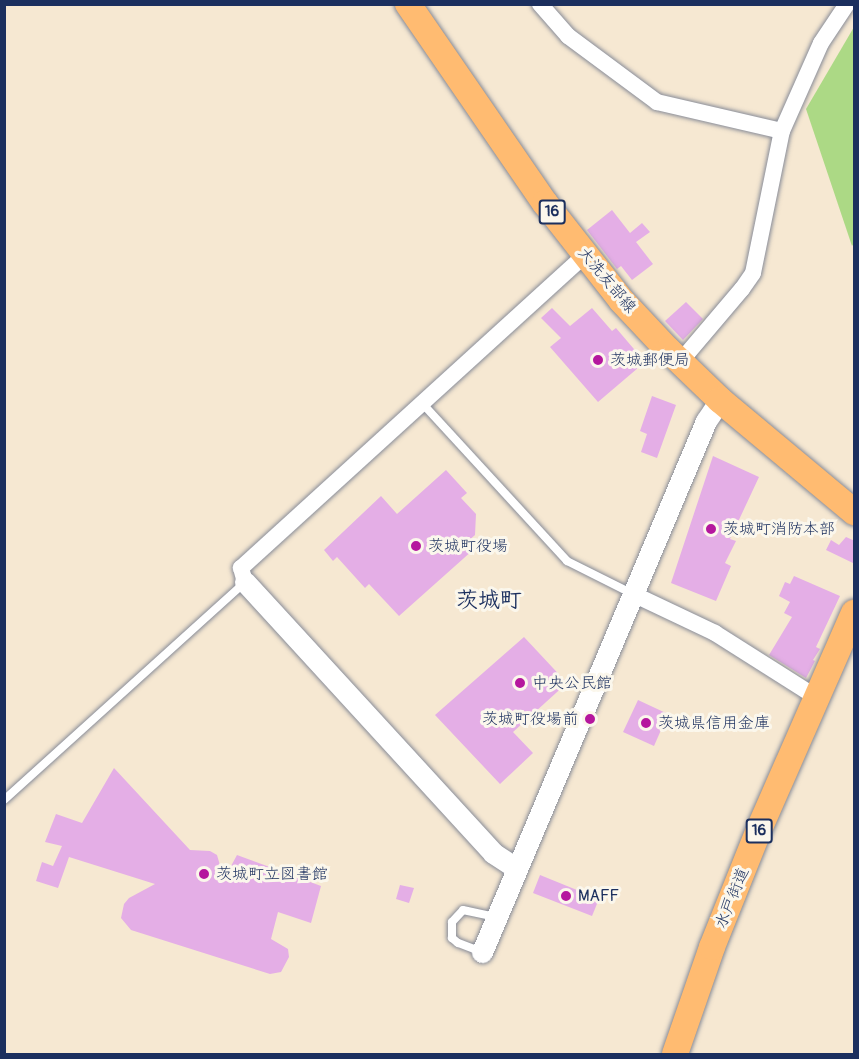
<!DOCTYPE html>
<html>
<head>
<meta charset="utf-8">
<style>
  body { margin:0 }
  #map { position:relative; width:859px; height:1059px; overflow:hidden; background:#f6e8d2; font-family:Pangolin,"Klee One",sans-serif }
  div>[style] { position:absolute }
  .green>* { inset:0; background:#acd985 }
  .building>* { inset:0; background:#e4aee6 }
  .roads { filter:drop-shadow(0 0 2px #888c98) drop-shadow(0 0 2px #888c98) }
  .service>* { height:8px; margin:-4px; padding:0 4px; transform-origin:4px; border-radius:4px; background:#fff }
  .minor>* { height:16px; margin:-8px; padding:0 8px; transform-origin:8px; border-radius:8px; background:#fff }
  .tertiary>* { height:21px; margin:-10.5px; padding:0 10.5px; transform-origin:10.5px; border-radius:10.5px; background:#fff }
  .primary>* { height:26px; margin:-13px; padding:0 13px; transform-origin:13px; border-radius:13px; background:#ffbb71 }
  .dots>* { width:16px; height:16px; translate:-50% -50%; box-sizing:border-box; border:3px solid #fbf7ec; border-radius:50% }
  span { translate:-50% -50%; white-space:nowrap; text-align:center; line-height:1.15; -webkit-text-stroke:6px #fbf7ec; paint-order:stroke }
  .shield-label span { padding:2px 4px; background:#fbf7ec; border:2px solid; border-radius:4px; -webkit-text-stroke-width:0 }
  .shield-label { font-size:15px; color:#1b2f5e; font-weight:700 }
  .street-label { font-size:16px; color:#1b2f5e }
  .poi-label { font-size:16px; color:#1b2f5e }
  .left { translate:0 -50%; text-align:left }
  .right { translate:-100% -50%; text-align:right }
  .district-label { font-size:22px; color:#1b2f5e; font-weight:700 }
  .frame { position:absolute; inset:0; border:6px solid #1b2f5e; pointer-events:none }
</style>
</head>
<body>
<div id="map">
  <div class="green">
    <i style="clip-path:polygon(854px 27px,854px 243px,852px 246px,806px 109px)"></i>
  </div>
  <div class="building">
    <i style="clip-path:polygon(612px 210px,630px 233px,642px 223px,650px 232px,636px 242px,653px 264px,632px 280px,621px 266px,617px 269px,587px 230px)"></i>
    <i style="clip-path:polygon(686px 302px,703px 319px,683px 340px,665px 321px)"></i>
    <i style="clip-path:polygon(552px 308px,570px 326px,592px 308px,612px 331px,616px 328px,645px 362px,598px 402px,550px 347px,561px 338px,541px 318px)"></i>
    <i style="clip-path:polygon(652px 396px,676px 405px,657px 458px,641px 452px,647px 434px,640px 431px)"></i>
    <i style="clip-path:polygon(713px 456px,759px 477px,730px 539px,736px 541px,725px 563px,731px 566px,716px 601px,671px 583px)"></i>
    <i style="clip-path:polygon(446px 470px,467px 493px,461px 498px,476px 514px,475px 535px,467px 542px,473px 550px,399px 616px,369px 584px,365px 588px,337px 557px,333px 561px,324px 550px,381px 496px,397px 514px)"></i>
    <i style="clip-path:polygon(846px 537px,855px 541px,855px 564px,826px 550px,831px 540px,839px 545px)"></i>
    <i style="clip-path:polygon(794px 576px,840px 596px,816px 647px,820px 649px,813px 660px,815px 661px,806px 678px,769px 655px,792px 617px,784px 613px,790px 602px,779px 596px,785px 582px,790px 584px)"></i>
    <i style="clip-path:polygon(524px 637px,567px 683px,513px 732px,533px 753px,500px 784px,435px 715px)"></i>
    <i style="clip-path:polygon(638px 700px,668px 714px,654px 746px,623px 732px)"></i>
    <i style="clip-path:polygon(114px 768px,190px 850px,210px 851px,217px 855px,224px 879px,237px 855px,321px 886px,311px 923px,278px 912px,271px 939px,288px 949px,289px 957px,281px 972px,270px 974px,131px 930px,121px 918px,124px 904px,129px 898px,155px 884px,69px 857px,58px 888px,36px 881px,42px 862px,53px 866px,62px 846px,45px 842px,56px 814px,82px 823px)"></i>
    <i style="clip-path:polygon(540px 875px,599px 899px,592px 916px,533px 893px)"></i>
    <i style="clip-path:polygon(400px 885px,414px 888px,409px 903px,396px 899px)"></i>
  </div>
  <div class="roads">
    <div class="service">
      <i style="left:421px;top:402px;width:216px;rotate:47.4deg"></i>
      <i style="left:567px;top:561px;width:74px;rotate:26.6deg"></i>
      <i style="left:4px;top:800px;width:325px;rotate:-42.1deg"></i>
      <i style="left:482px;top:952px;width:26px;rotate:-159deg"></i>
      <i style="left:458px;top:943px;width:8px;rotate:-140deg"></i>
      <i style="left:452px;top:938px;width:16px;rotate:-90deg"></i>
      <i style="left:452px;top:922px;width:16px;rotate:-47deg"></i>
      <i style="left:463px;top:910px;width:34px;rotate:12deg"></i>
    </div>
    <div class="minor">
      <i style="left:540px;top:4px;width:43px;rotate:48.8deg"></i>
      <i style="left:568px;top:36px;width:111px;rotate:36.6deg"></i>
      <i style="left:657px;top:102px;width:128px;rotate:13.1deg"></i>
      <i style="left:680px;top:362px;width:96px;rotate:-49.7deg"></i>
      <i style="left:742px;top:289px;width:19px;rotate:-55deg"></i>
      <i style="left:753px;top:273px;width:145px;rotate:-78.5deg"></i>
      <i style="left:782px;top:131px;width:96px;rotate:-66.1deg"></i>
      <i style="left:821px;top:43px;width:47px;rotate:-56.3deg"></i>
      <i style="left:245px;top:582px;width:15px;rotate:-106deg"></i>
      <i style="left:241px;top:568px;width:465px;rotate:-42.3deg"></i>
      <i style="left:633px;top:594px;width:91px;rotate:25.4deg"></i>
      <i style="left:715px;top:633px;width:120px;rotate:32.4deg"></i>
    </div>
    <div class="tertiary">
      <i style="left:245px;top:582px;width:367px;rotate:47.5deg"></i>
      <i style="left:493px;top:853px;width:27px;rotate:33deg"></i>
      <i style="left:482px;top:952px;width:576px;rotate:-67.13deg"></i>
      <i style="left:706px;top:421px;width:25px;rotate:-56deg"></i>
    </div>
    <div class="primary">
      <i style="left:408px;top:4px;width:242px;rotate:55.5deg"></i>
      <i style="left:545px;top:203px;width:123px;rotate:51.9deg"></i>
      <i style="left:621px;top:300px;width:69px;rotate:46.8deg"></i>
      <i style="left:668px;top:350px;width:72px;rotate:43.9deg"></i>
      <i style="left:720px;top:400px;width:175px;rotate:39.9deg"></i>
      <i style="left:675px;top:1054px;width:113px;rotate:-70.9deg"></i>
      <i style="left:712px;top:947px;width:129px;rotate:-68.2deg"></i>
      <i style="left:760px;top:827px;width:234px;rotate:-66.3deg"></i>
    </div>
  </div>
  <div class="dots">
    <i style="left:598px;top:360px;background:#b5179e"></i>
    <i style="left:711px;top:529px;background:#b5179e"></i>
    <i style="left:416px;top:546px;background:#b5179e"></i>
    <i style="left:520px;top:683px;background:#b5179e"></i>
    <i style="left:590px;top:719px;background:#b5179e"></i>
    <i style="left:646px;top:723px;background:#b5179e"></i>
    <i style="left:204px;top:874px;background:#b5179e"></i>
    <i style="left:566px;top:896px;background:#b5179e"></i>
  </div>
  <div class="shield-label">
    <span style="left:552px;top:212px">16</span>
    <span style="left:759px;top:831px">16</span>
  </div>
  <div class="street-label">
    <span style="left:607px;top:280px;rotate:50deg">大洗友部線</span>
    <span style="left:732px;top:898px;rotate:-68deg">水戸街道</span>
  </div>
  <div class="poi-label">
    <span class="left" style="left:610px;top:360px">茨城郵便局</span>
    <span class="left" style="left:723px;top:529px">茨城町消防本部</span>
    <span class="left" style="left:428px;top:546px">茨城町役場</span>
    <span class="left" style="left:532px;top:683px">中央公民館</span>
    <span class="right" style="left:578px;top:719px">茨城町役場前</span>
    <span class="left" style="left:658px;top:723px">茨城県信用金庫</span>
    <span class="left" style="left:216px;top:874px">茨城町立図書館</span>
    <span class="left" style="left:578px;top:896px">MAFF</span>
  </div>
  <div class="district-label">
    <span style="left:489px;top:601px">茨城町</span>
  </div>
  <div class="frame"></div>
</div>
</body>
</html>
